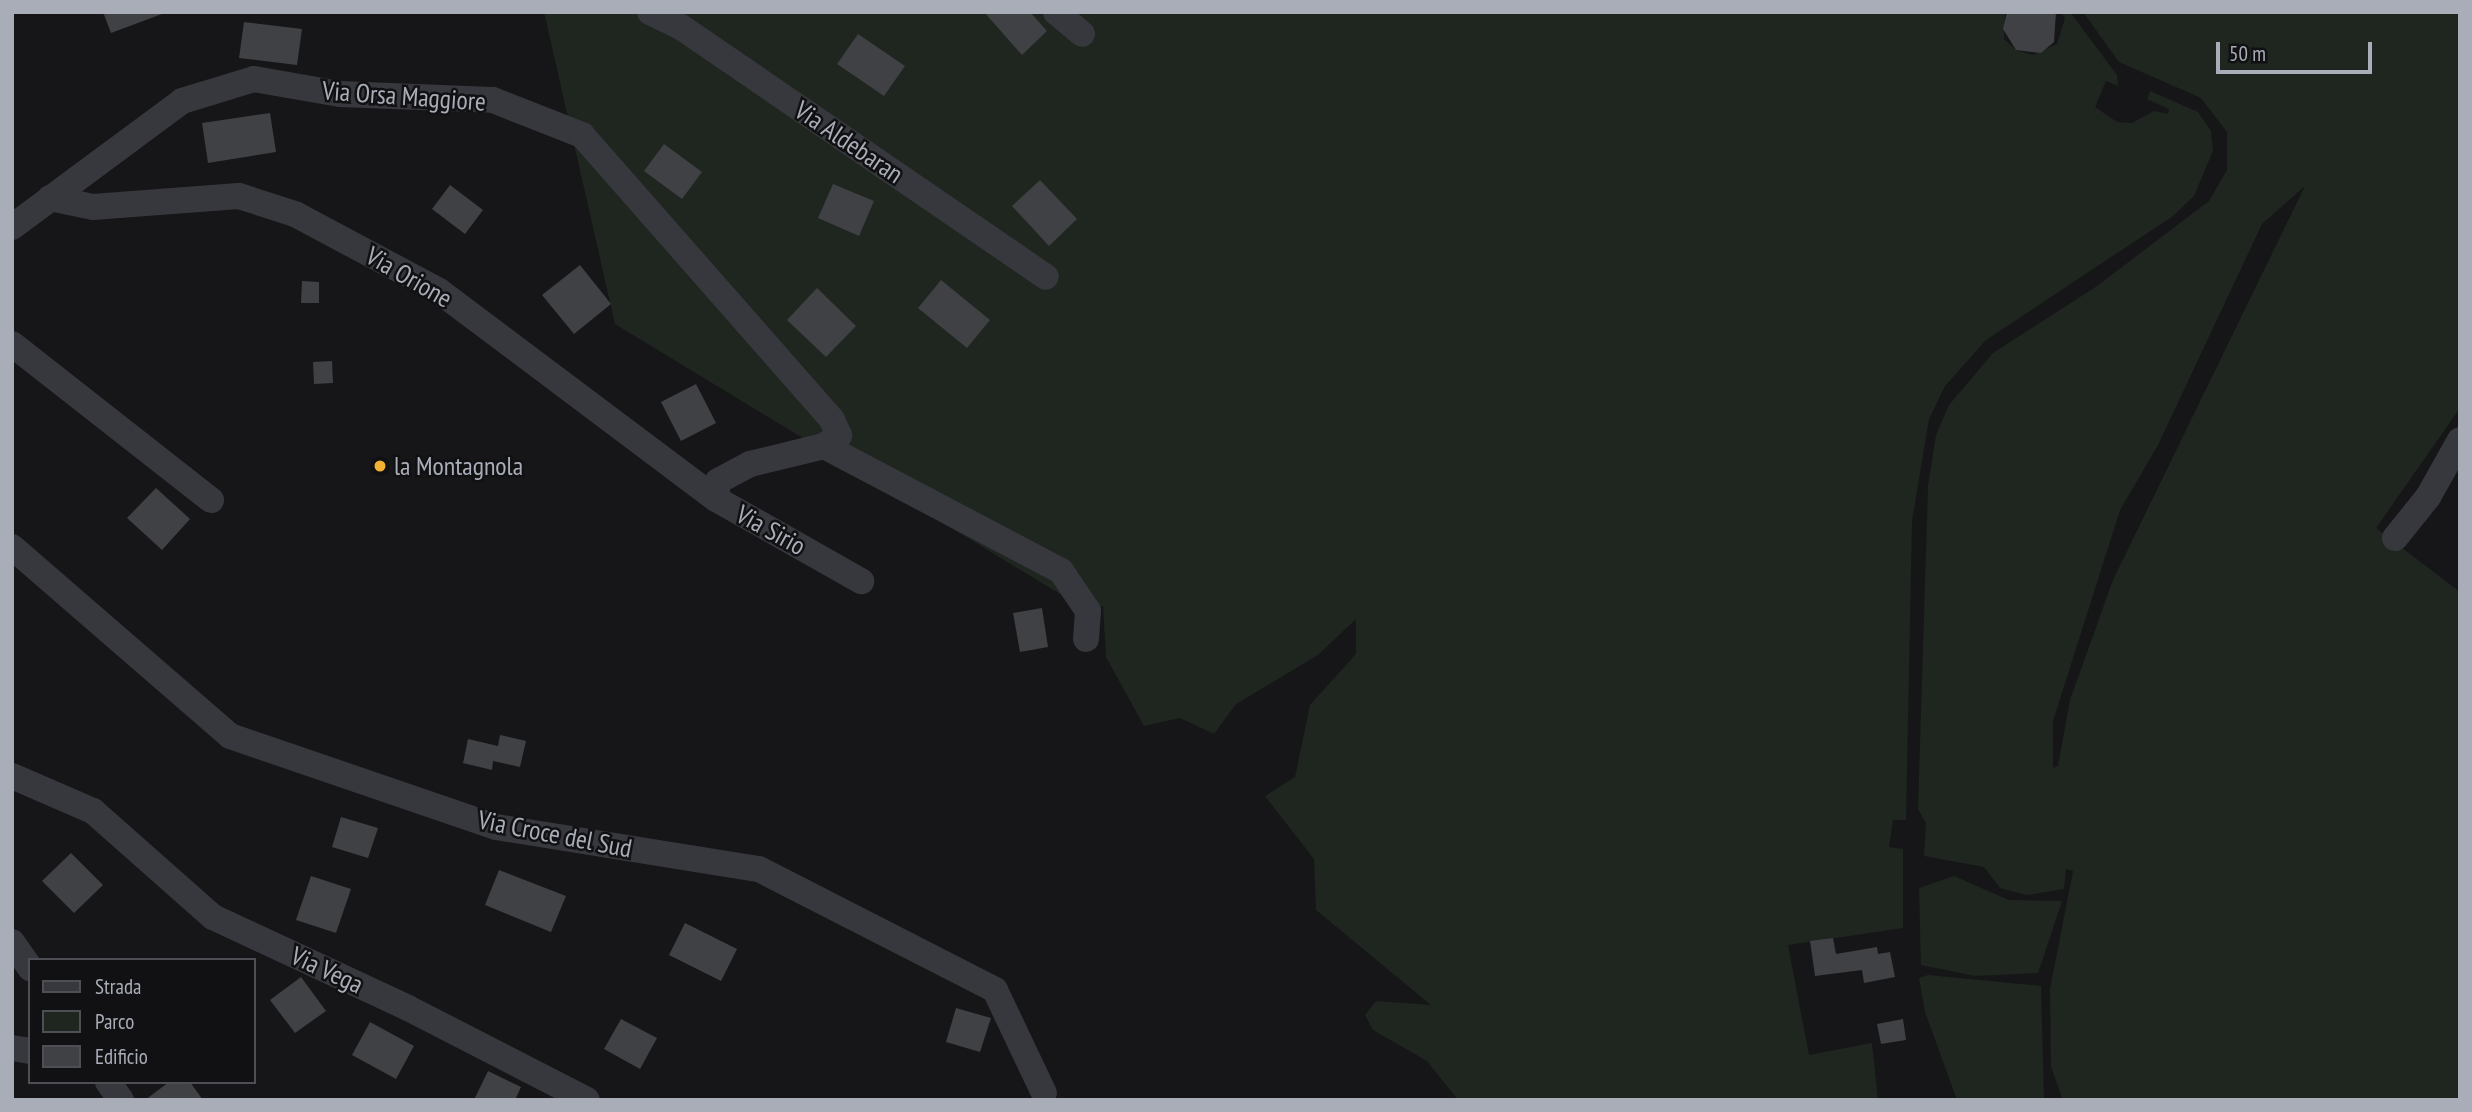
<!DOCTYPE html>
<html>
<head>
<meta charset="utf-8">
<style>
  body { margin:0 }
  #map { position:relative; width:2472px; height:1112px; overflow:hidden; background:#161618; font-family:"PT Sans Narrow",sans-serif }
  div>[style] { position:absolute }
  .green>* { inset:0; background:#1e261f }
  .building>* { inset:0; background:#404145 }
  .minor>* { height:26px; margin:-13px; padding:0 13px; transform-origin:13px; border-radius:13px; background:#37383d }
  .dots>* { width:19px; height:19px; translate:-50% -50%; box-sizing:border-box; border:4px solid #111113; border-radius:50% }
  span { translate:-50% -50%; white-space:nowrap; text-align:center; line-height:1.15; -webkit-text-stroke:5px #111113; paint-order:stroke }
  .street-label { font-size:26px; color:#a8adb8 }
  .poi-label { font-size:26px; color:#a8adb8 }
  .left { translate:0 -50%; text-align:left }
  .frame { position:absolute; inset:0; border:14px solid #a8adb8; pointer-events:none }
  .legend { position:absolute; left:28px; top:958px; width:228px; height:126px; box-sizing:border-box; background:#111113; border:2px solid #4d4f55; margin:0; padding:9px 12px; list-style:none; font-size:21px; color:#a8adb8 }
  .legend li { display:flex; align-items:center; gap:14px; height:35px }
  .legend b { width:35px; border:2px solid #4d4f55 }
  .scale { position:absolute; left:2216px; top:42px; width:156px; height:32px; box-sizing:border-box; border:4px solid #a8adb8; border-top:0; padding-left:9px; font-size:21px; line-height:24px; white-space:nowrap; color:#a8adb8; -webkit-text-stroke:5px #111113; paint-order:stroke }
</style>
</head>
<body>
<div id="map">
  <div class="green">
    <i style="clip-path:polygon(544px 12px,2005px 12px,2004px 39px,2016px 50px,2033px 55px,2057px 44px,2065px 18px,2061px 13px,2070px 12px,2117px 75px,2118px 86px,2106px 81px,2095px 107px,2117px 122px,2132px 123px,2154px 111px,2168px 114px,2169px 109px,2147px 99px,2150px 91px,2198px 112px,2211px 131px,2213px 151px,2194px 196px,2173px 216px,1986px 340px,1945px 386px,1929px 419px,1912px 521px,1906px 820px,1893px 820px,1889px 847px,1903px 849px,1903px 928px,1788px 945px,1809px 1055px,1872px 1043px,1878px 1100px,1458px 1100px,1427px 1061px,1373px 1030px,1365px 1015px,1376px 1001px,1431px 1005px,1316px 910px,1314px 859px,1265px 796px,1295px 777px,1310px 705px,1356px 654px,1356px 619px,1318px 655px,1236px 704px,1214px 734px,1180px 718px,1144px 726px,1106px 657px,1103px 606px,1088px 611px,615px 324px)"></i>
    <i style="clip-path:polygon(evenodd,2083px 12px,2460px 12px,2460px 408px,2376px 528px,2460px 592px,2460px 1100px,2063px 1100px,2051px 1067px,2050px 989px,2073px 871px,2066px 869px,2064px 889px,2027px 895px,2000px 888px,1984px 867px,1924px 856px,1926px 823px,1918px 809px,1928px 486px,1936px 435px,1949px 405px,1993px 353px,2097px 286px,2209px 201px,2227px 170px,2227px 132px,2201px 98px,2119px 62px,2083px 12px,2305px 186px,2113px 580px,2070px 700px,2058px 766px,2053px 768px,2053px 721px,2120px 510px,2158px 445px,2262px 224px,2305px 186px)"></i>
    <i style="clip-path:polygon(1954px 876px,2009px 900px,2062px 901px,2038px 973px,1975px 976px,1921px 965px,1919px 888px)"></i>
    <i style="clip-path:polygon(1928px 975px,2041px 986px,2044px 1100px,1957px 1100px,1925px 1012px,1919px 978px)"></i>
  </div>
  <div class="building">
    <i style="clip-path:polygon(103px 12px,162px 12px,162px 14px,111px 33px)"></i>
    <i style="clip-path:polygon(984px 12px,1030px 12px,1047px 31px,1022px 55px)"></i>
    <i style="clip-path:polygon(2007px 12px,2056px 12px,2054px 42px,2041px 53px,2016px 50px,2003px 29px)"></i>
    <i style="clip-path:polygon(244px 22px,302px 29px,297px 65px,239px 58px)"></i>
    <i style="clip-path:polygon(858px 34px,905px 66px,884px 96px,837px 64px)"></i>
    <i style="clip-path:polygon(270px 113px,276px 152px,208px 163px,202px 123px)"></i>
    <i style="clip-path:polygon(664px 144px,702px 172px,682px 199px,644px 171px)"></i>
    <i style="clip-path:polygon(1040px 180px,1077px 219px,1049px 246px,1012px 206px)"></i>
    <i style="clip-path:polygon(833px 184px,874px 201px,859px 236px,818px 218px)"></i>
    <i style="clip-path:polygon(450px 185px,483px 210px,465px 234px,432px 209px)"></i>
    <i style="clip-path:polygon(580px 265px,611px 304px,574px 334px,542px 295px)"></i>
    <i style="clip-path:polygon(941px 280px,990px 320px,967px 348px,918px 308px)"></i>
    <i style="clip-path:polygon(302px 281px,319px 282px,319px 303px,301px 303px)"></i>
    <i style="clip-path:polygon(817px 288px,856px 326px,826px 357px,787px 320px)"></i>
    <i style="clip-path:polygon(332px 361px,333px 383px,314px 384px,313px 362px)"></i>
    <i style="clip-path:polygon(696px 384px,716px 423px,681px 441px,661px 402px)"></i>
    <i style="clip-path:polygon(156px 488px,190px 519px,162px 550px,127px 518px)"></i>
    <i style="clip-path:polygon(1042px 608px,1048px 647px,1020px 652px,1013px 613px)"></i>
    <i style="clip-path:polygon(500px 735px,526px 741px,520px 767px,493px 761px,492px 770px,463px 763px,468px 739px,498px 746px)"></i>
    <i style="clip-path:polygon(341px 817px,378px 828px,368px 858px,332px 847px)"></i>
    <i style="clip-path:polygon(71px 853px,103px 885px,74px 913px,42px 881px)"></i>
    <i style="clip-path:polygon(499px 870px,566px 896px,551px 932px,485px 905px)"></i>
    <i style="clip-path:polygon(311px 876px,351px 889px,336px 933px,296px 920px)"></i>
    <i style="clip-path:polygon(685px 923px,737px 949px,721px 981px,669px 955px)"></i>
    <i style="clip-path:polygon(1833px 938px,1836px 954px,1877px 947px,1878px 954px,1890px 952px,1895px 977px,1864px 983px,1862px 970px,1815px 976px,1810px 941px)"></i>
    <i style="clip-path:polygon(301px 977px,326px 1011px,295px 1033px,270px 1000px)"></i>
    <i style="clip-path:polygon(956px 1008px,991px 1018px,980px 1052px,946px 1042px)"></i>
    <i style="clip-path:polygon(621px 1019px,657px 1038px,640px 1069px,604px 1049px)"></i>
    <i style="clip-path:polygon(1903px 1019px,1906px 1040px,1881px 1044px,1877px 1024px)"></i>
    <i style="clip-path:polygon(370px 1022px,414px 1046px,396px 1079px,352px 1055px)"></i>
    <i style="clip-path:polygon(488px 1071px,521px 1087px,515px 1100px,474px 1100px)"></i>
    <i style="clip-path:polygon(169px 1082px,190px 1082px,203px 1100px,145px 1100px)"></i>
  </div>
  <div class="minor">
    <i style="left:650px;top:12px;width:34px;rotate:26deg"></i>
    <i style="left:681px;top:27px;width:442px;rotate:34.4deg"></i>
    <i style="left:1056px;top:12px;width:34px;rotate:40deg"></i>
    <i style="left:50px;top:198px;width:44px;rotate:11.8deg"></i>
    <i style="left:93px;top:207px;width:146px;rotate:-4.3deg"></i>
    <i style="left:239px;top:196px;width:59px;rotate:17.8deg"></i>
    <i style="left:295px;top:214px;width:163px;rotate:28.1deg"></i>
    <i style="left:439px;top:291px;width:346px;rotate:36.9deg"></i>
    <i style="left:12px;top:227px;width:212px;rotate:-36.5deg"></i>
    <i style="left:182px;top:101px;width:75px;rotate:-17deg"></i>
    <i style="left:254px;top:79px;width:87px;rotate:9.9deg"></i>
    <i style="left:340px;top:94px;width:153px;rotate:2.2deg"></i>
    <i style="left:493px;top:100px;width:96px;rotate:21.5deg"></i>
    <i style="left:582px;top:135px;width:379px;rotate:48.7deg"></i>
    <i style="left:832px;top:420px;width:17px;rotate:65deg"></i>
    <i style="left:839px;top:435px;width:19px;rotate:144deg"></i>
    <i style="left:824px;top:446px;width:76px;rotate:166.3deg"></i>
    <i style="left:750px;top:464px;width:36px;rotate:152deg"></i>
    <i style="left:718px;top:481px;width:18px;rotate:96deg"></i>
    <i style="left:716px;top:499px;width:167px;rotate:29.5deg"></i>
    <i style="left:12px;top:344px;width:253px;rotate:38.1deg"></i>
    <i style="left:824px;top:446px;width:268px;rotate:27.8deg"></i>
    <i style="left:1061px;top:571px;width:48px;rotate:56deg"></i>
    <i style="left:1088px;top:611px;width:28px;rotate:94deg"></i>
    <i style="left:2395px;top:538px;width:53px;rotate:-51.2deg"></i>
    <i style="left:2428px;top:497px;width:65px;rotate:-60.7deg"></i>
    <i style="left:12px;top:547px;width:289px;rotate:40.9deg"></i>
    <i style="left:230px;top:736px;width:281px;rotate:18.9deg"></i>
    <i style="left:496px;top:827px;width:266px;rotate:9.1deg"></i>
    <i style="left:759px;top:869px;width:265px;rotate:27.1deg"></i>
    <i style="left:995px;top:990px;width:114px;rotate:64.6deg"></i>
    <i style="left:12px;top:776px;width:88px;rotate:23.4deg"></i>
    <i style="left:93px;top:811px;width:160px;rotate:41.5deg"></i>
    <i style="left:213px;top:917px;width:215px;rotate:25deg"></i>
    <i style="left:408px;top:1008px;width:201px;rotate:27.2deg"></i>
    <i style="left:12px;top:942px;width:32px;rotate:55deg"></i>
    <i style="left:12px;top:1048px;width:18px;rotate:9deg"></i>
    <i style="left:108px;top:1082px;width:22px;rotate:54deg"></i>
  </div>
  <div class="dots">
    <i style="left:380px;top:466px;background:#f2b134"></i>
  </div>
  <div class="street-label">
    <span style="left:404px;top:96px;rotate:4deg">Via Orsa Maggiore</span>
    <span style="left:849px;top:142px;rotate:34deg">Via Aldebaran</span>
    <span style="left:409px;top:277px;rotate:30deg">Via Orione</span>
    <span style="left:771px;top:530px;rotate:29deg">Via Sirio</span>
    <span style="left:555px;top:834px;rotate:11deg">Via Croce del Sud</span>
    <span style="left:327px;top:970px;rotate:25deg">Via Vega</span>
  </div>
  <div class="poi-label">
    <span class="left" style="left:394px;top:466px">la Montagnola</span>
  </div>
  <div class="frame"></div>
  <ul class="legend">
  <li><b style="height:9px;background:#37383d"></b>Strada</li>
  <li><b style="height:19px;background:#1e261f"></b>Parco</li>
  <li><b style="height:19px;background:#404145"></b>Edificio</li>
  </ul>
  <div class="scale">50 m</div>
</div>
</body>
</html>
